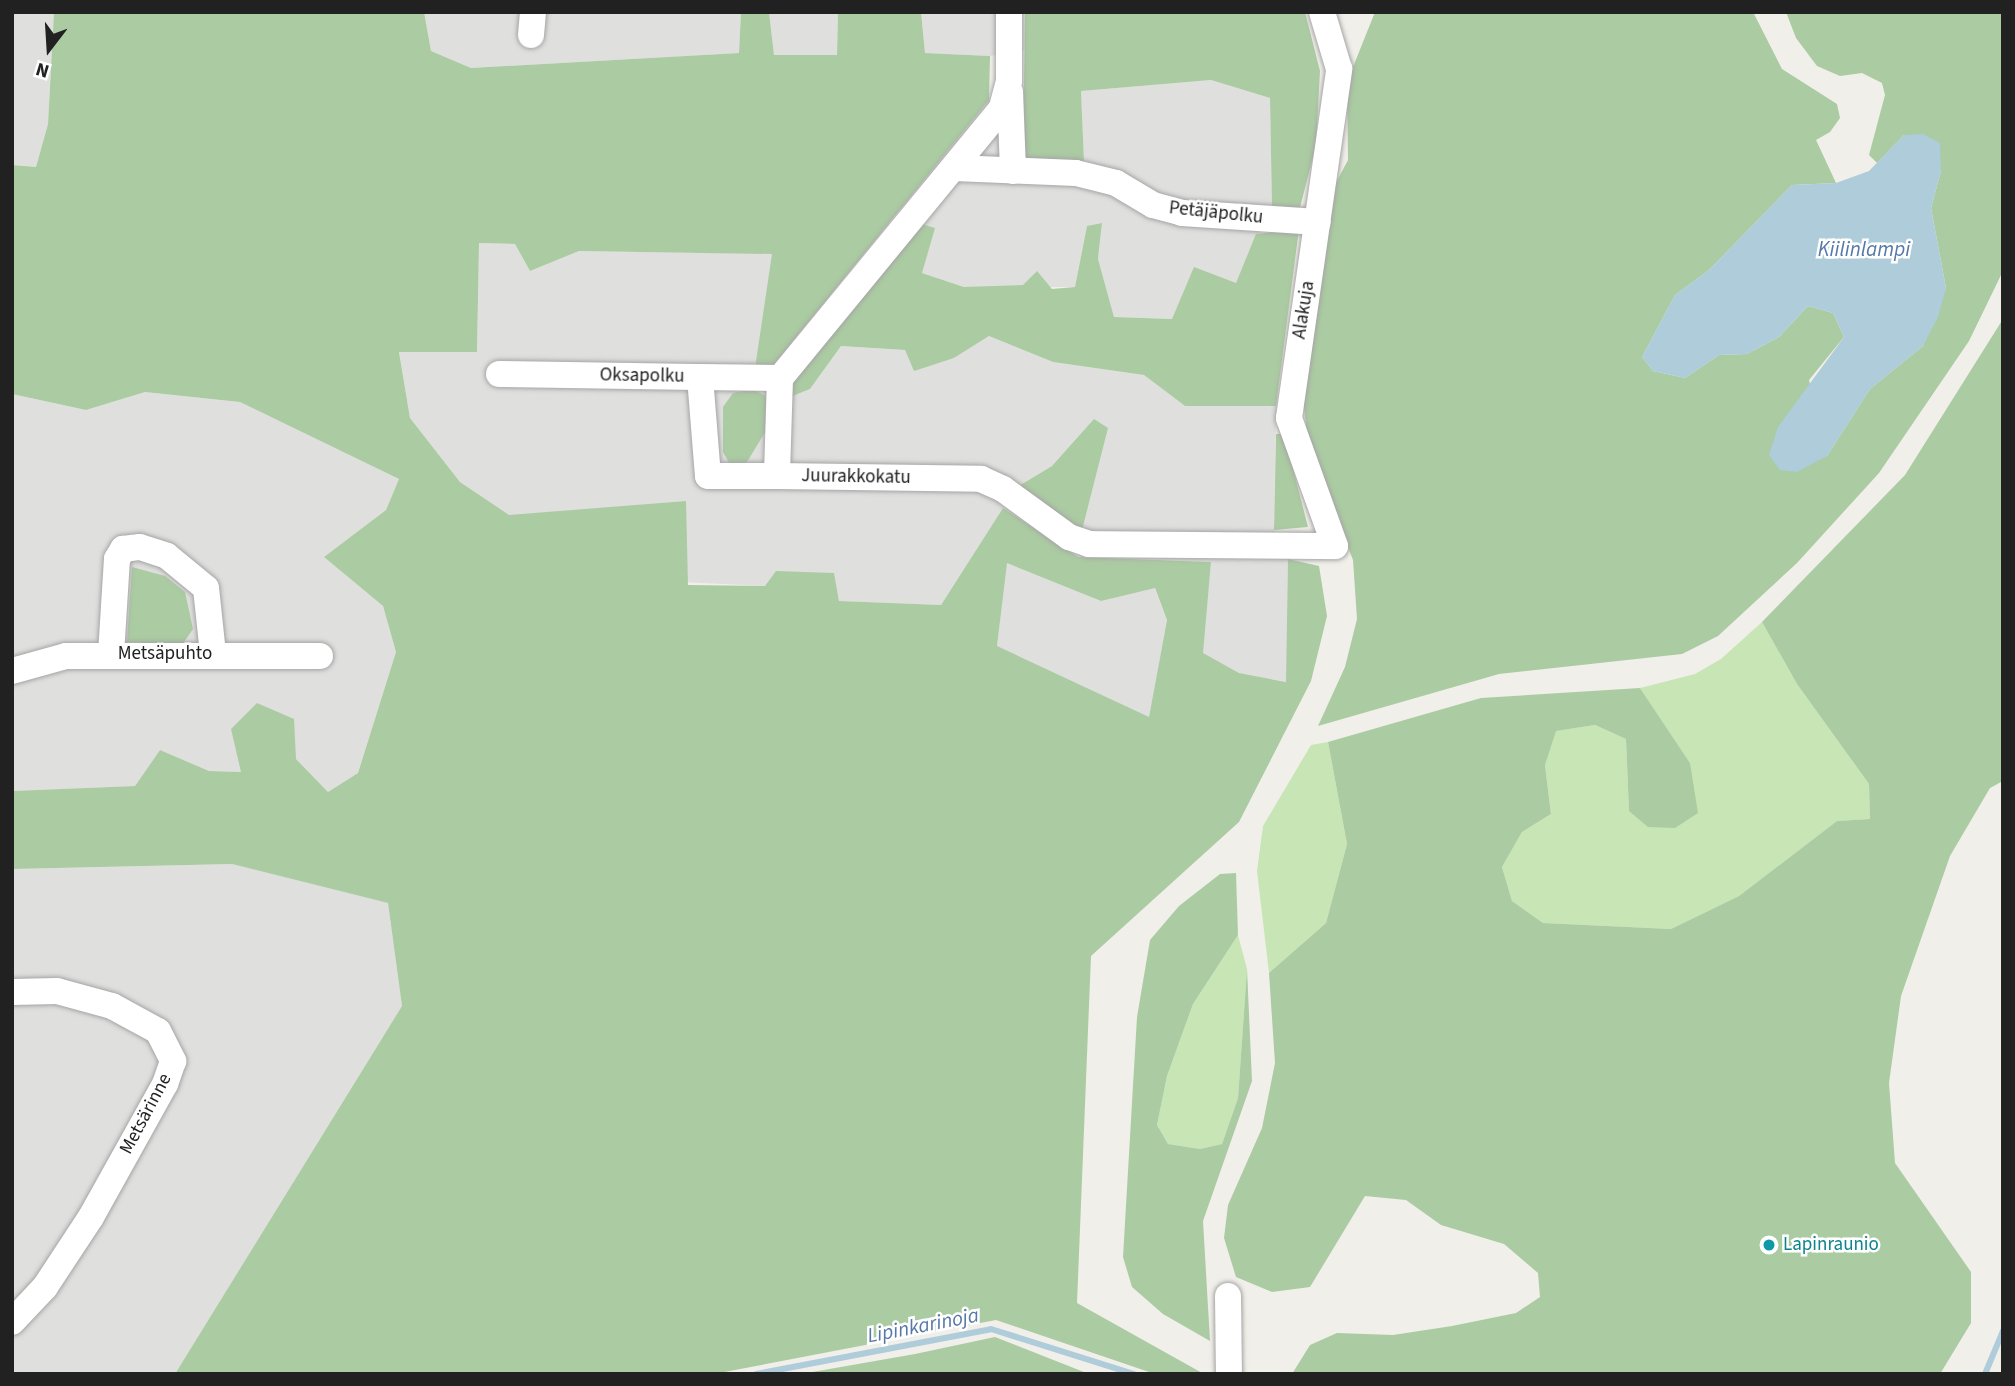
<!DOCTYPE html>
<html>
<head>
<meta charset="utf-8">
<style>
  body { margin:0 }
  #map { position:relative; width:2015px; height:1386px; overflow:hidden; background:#f1efe9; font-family:"Source Sans 3",sans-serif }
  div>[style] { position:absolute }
  .residential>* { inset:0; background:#dfdfde }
  .grass>* { inset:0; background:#c8e5b5 }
  .forest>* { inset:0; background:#abcba2 }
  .water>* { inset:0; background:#aeccd9 }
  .stream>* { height:6px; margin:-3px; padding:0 3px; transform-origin:3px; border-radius:3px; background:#aeccd9 }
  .roads { filter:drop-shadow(0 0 2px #a5a5a5) drop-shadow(0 0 2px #a5a5a5) }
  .minor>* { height:26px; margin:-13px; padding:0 13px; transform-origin:13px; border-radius:13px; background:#fff }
  .dots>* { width:19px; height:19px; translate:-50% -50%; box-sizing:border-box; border:4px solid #fff; border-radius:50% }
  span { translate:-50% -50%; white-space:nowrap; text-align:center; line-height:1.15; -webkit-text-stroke:5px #fff; paint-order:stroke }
  .street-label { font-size:19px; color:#212121 }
  .culture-label { font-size:19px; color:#0d838f }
  .left { translate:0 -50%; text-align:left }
  .water-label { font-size:21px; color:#5678a8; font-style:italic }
  .frame { position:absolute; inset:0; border:14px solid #212121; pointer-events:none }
  .north { position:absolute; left:14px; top:14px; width:70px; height:70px; -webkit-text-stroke:5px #fff; paint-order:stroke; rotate:197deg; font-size:19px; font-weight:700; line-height:28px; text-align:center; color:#212121 }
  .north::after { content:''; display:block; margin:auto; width:24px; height:32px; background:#212121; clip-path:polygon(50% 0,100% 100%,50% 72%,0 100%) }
</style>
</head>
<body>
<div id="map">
  <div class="residential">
    <i style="clip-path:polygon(12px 12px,54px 12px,48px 124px,36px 167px,12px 165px)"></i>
    <i style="clip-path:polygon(424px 12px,741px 12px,739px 53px,471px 68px,431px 51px)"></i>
    <i style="clip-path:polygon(769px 12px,838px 12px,837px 55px,774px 55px)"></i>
    <i style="clip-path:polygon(921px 12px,1025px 12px,1025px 50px,990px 56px,925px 53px)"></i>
    <i style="clip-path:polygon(1211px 80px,1270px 98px,1272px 209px,1236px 283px,1172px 319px,1114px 317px,1098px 259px,1102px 223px,1087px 227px,1075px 287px,964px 287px,922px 273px,915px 222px,898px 211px,989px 100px,1024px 87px,1023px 158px,1084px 161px,1081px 91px)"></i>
    <i style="clip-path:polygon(evenodd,479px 243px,515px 244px,530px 271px,579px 251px,773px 254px,756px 368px,794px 381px,791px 396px,810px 389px,841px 346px,905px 350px,914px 370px,954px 358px,989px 336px,1053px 362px,1144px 375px,1185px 406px,1276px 406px,1274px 530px,1288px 559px,1287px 682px,1239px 673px,1202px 653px,1211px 562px,1078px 557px,1003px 508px,941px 605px,839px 601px,834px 574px,766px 586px,681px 582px,686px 501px,509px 516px,460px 482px,410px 418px,399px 351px,477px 352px,479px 243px,1052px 466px,1082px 529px,1017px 487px,1052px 466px)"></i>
    <i style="clip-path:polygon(145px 392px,240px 402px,399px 479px,386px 510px,324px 557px,383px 606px,396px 652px,358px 773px,328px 792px,296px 759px,242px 772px,209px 771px,160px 750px,135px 786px,12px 791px,12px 394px,86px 410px)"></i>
    <i style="clip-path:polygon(1006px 562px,1101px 601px,1154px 587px,1167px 620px,1149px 718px,997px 647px)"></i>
    <i style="clip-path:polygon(232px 864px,388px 903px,402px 1006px,175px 1374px,12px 1374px,12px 869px)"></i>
  </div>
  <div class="grass">
    <i style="clip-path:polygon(1762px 622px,1797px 684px,1869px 784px,1870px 819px,1837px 821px,1739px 896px,1671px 929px,1543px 923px,1512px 901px,1502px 867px,1522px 832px,1551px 814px,1545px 765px,1555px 731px,1595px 725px,1626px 739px,1629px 811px,1690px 763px,1640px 688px,1695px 674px,1721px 659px)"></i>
    <i style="clip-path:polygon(1328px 742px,1347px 844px,1326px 923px,1269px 973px,1257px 871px,1263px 826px,1311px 745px)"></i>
    <i style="clip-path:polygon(1238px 935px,1247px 969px,1238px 1098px,1222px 1144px,1200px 1149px,1168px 1144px,1157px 1125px,1167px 1076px,1193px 1004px)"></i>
  </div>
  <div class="forest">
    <i style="clip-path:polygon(evenodd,54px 12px,424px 12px,431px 51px,471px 68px,739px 53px,741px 12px,769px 12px,774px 55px,837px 55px,838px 12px,921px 12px,925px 53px,990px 56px,989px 100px,771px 368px,755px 368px,772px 254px,579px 251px,530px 271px,515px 244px,479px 243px,477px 352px,399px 352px,410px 418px,460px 482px,509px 515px,686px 501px,688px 585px,765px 586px,776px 571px,834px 573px,839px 601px,941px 605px,1003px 508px,1078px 557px,1211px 562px,1203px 653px,1239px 673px,1286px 682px,1288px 559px,1319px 566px,1327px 616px,1311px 681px,1239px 822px,1091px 956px,1077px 1303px,1204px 1374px,1155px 1374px,996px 1320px,714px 1374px,175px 1374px,402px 1006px,388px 903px,232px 864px,12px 869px,12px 791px,135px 786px,160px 750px,209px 771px,241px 772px,231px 729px,257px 703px,294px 719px,296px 759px,328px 792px,358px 773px,396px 652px,383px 606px,324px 557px,386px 510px,399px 479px,240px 402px,145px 392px,86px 410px,12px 394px,12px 165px,36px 167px,48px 124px,54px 12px,1007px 563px,1101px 601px,1155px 588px,1167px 620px,1149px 717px,997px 646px,1007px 563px)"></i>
    <i style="clip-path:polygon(1025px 12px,1305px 12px,1320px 71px,1316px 146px,1298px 215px,1272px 209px,1270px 98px,1211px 80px,1081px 91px,1084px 161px,1023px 158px)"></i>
    <i style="clip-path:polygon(1375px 12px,1753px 12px,1782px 69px,1837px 104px,1840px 118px,1830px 132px,1816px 140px,1836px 183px,1792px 185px,1709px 270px,1675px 295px,1642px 357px,1653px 371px,1685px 378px,1719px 355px,1747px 354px,1779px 337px,1808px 306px,1833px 313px,1844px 337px,1809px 380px,1827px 456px,1870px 389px,1923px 346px,1946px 288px,1931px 208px,1941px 171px,1904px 135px,1877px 163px,1869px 155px,1885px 95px,1882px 83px,1862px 73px,1840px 76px,1817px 66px,1796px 38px,1786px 12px,2003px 12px,2002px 273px,1969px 341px,1879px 473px,1797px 563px,1718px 636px,1682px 654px,1499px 674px,1318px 726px,1345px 667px,1357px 619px,1353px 560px,1309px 448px,1300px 376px,1328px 198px,1348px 160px,1347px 82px)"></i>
    <i style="clip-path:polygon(915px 222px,935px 228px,922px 273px,964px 287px,1023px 285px,1037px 271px,1052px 289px,1075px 287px,1087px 226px,1102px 223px,1098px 259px,1114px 317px,1172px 319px,1194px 267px,1236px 283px,1256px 234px,1299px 229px,1276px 406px,1185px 406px,1144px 375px,1053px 362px,989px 336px,954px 358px,914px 371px,905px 350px,841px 346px,810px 389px,790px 397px,794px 381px)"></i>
    <i style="clip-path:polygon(2003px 319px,2003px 781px,1990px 788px,1950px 856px,1901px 996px,1889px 1083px,1895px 1163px,1971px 1272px,1971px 1323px,1940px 1374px,1292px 1374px,1310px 1345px,1337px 1333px,1393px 1335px,1452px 1326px,1516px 1313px,1540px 1297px,1538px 1273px,1504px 1244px,1441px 1225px,1406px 1200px,1365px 1196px,1310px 1287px,1272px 1292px,1236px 1277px,1224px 1238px,1228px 1205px,1262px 1128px,1275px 1063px,1269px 973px,1326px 923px,1347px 844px,1328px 742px,1481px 698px,1640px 688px,1690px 763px,1698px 813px,1675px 828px,1648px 827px,1629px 811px,1626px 739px,1595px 725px,1556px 731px,1545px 765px,1551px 814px,1522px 832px,1502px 867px,1512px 901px,1543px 923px,1671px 929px,1739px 896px,1837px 821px,1870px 819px,1869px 784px,1797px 684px,1762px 622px,1905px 475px)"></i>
    <i style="clip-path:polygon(752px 389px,766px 396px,767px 429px,747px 462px,731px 466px,723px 452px,723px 407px,733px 393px)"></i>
    <i style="clip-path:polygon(1094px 419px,1108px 428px,1082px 530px,1017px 487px,1052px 466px)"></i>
    <i style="clip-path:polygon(1276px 434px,1284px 434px,1308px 527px,1274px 530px)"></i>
    <i style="clip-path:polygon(132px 567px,165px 576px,185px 592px,193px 629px,182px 645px,127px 642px)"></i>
    <i style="clip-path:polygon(1236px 873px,1238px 935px,1193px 1004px,1167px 1076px,1157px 1125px,1168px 1144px,1200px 1149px,1222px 1144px,1238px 1098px,1247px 969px,1252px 1081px,1203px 1221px,1210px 1341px,1163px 1314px,1132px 1287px,1123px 1257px,1137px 1017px,1150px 940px,1179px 906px,1220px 874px)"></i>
    <i style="clip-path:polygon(995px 1337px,1089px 1374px,801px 1374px,915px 1354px)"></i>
  </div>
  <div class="water">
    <i style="clip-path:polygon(1923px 134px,1940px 143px,1941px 171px,1931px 208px,1946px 288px,1938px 317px,1923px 346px,1870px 389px,1827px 456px,1797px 472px,1780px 470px,1769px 455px,1778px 427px,1844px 337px,1833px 313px,1808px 306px,1779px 337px,1747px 354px,1719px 355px,1685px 378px,1653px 371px,1642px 357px,1675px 295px,1709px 270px,1792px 185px,1836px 183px,1869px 171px,1904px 135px)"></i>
  </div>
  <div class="stream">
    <i style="left:756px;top:1374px;width:239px;rotate:-10.8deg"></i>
    <i style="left:991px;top:1329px;width:150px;rotate:17.5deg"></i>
    <i style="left:1985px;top:1374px;width:47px;rotate:-67.3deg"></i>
  </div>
  <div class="roads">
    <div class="minor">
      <i style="left:1009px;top:12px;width:69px;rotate:90deg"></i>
      <i style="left:1009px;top:81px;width:28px;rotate:105deg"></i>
      <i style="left:1002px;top:108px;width:350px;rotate:129.4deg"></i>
      <i style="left:780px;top:378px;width:98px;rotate:91.8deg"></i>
      <i style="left:777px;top:476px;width:204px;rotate:0.8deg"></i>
      <i style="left:981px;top:479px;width:24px;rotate:24deg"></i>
      <i style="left:1003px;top:489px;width:82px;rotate:36deg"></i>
      <i style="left:1069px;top:537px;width:21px;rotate:19deg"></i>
      <i style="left:1089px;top:544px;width:246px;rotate:0.5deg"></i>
      <i style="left:1335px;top:546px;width:136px;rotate:-109.8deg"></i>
      <i style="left:1289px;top:418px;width:353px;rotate:-81.8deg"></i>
      <i style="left:1339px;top:69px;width:59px;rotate:-106.6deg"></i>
      <i style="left:531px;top:35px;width:23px;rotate:-85deg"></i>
      <i style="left:1010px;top:92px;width:79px;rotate:87.8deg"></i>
      <i style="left:954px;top:168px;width:122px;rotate:2.3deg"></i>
      <i style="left:1076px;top:173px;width:41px;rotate:14deg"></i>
      <i style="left:1116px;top:183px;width:43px;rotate:30.7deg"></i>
      <i style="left:1153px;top:205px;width:30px;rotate:15deg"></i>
      <i style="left:1182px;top:213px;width:136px;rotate:3.8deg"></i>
      <i style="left:499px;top:374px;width:201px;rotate:0.9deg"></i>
      <i style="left:700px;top:377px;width:99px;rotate:85.4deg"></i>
      <i style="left:708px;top:476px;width:69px"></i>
      <i style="left:700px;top:377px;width:80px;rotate:0.7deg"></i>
      <i style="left:111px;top:654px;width:95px;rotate:-86.4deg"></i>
      <i style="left:117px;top:559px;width:12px;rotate:-59deg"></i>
      <i style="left:123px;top:549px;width:17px;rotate:-7deg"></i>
      <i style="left:140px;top:547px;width:28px;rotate:18deg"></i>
      <i style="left:167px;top:556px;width:50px;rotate:39.4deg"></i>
      <i style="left:206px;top:588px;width:66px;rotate:83.9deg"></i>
      <i style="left:12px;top:671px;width:56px;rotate:-15.5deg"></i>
      <i style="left:66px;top:656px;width:254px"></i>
      <i style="left:12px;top:992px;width:45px;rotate:-1.3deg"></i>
      <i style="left:57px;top:991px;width:57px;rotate:15.3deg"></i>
      <i style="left:112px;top:1006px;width:52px;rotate:28.5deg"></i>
      <i style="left:158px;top:1031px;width:34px;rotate:63deg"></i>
      <i style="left:173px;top:1061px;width:24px;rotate:109deg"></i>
      <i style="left:165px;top:1084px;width:152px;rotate:119.1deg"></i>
      <i style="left:91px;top:1217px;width:84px;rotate:123.3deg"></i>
      <i style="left:45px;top:1287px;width:48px;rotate:133.3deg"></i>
      <i style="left:1228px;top:1296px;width:78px;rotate:89.3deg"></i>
    </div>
  </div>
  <div class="dots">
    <i style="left:1769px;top:1245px;background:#0f9aa8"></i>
  </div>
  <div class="street-label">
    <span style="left:1216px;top:213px;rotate:6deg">Petäjäpolku</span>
    <span style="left:1304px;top:310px;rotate:-81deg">Alakuja</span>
    <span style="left:642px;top:376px;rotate:1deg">Oksapolku</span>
    <span style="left:856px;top:477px;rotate:1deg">Juurakkokatu</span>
    <span style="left:165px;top:654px">Metsäpuhto</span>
    <span style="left:146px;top:1114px;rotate:-62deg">Metsärinne</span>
  </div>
  <div class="culture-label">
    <span class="left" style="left:1783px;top:1245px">Lapinraunio</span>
  </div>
  <div class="water-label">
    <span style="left:1864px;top:249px">Kiilinlampi</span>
    <span style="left:923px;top:1325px;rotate:-11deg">Lipinkarinoja</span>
  </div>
  <div class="frame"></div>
  <div class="north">N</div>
</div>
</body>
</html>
